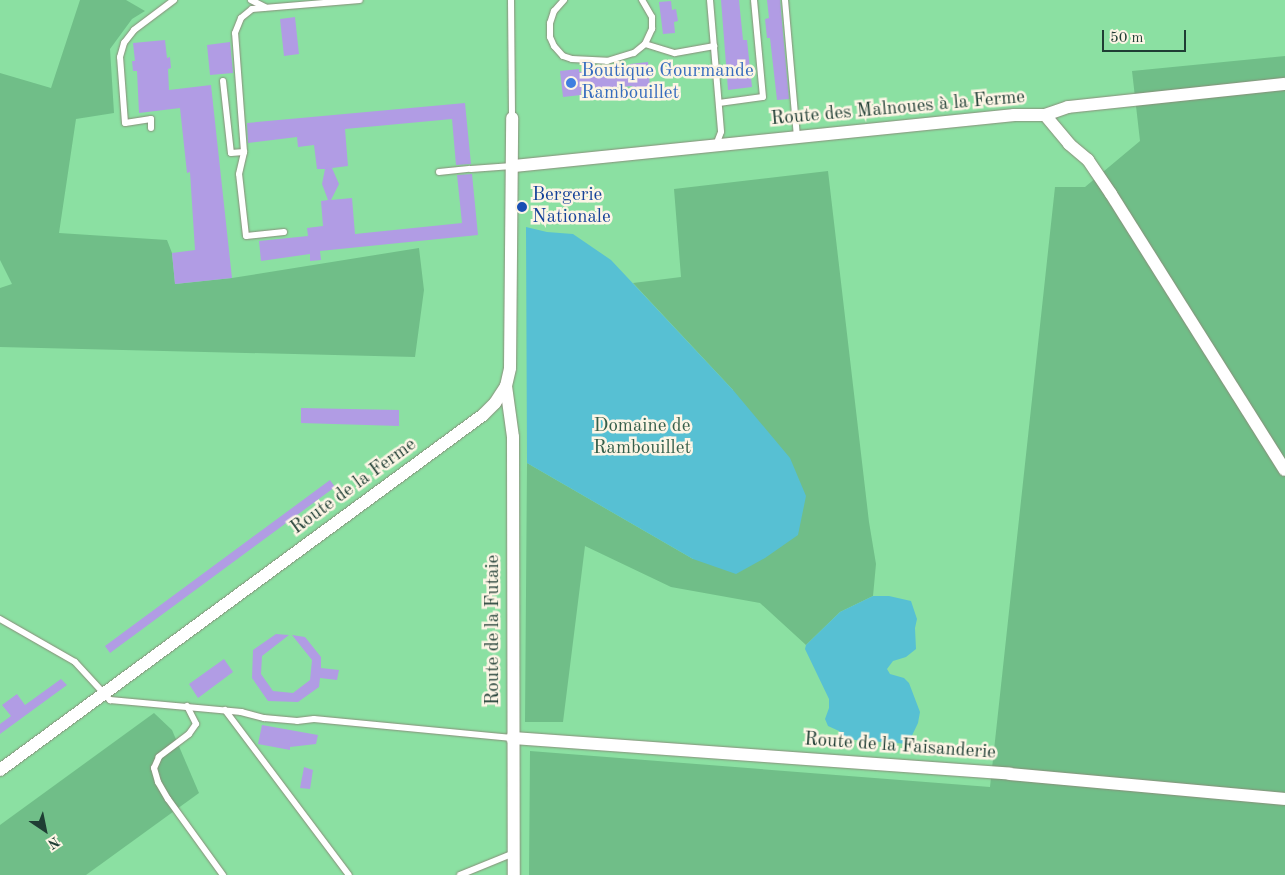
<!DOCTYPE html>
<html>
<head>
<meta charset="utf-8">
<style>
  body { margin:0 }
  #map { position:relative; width:1285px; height:875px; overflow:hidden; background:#f0dfbe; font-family:"Old Standard TT",serif }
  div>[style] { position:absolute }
  .green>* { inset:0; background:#8be0a2 }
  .forest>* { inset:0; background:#70be88 }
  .water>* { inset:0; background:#57c0d3 }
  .building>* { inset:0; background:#b19ce4 }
  .roads { filter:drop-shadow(0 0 1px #888e79) drop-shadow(0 0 1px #888e79) }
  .lane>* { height:6px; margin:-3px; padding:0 3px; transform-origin:3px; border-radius:3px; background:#fff }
  .street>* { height:12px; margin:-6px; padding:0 6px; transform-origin:6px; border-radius:6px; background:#fff }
  .dots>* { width:14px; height:14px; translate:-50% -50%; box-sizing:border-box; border:2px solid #fcf5e5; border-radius:50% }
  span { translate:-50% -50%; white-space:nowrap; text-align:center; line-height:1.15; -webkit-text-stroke:5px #fcf5e5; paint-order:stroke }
  .shop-label { font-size:19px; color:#366cbe }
  .left { translate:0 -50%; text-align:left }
  .street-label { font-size:19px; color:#1f3d34 }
  .transit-label { font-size:19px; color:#164399 }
  .park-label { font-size:19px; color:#355e4a }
  .north { position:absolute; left:20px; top:805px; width:50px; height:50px; -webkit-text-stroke:4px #fcf5e5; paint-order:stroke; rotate:146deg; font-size:14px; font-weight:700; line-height:20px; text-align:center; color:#1f3d34 }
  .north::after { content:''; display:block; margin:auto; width:18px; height:22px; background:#1f3d34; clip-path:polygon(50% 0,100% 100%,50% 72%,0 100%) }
  .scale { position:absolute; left:1102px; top:30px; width:84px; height:22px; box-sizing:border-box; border:2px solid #1f3d34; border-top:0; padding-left:6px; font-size:15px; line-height:18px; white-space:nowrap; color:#1f3d34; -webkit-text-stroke:4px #fcf5e5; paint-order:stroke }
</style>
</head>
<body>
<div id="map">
  <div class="green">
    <i style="clip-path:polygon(0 0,1285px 0,1285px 875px,0 875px)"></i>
  </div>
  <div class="forest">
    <i style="clip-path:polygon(80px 0,126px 0,145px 11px,132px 19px,110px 49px,114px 113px,76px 119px,59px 233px,167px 240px,172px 253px,175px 284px,232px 278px,419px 248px,424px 290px,415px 357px,0 347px,0 288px,12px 284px,0 260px,0 73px,51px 88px)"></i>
    <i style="clip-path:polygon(1285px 56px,1285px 875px,529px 875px,530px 751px,990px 787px,1055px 187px,1085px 187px,1140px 141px,1132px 71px)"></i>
    <i style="clip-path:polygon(828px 171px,869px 522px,876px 564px,873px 596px,840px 612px,806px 645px,760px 603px,671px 587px,585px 546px,563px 722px,525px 722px,527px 463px,693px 559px,733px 390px,633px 283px,681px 277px,674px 189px)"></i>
    <i style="clip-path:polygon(154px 713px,172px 730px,199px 793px,86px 875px,0 875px,0 825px)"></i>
  </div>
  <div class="water">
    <i style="clip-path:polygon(526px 227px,547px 232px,573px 234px,611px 260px,733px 390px,790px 458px,806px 496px,798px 535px,765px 558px,736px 574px,693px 559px,527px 463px)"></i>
    <i style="clip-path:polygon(873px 596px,889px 596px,911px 601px,917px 619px,915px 628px,916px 649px,906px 657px,893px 661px,887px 669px,890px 674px,904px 678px,909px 683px,920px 712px,918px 723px,908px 744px,842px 739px,839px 731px,828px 726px,825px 719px,829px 708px,829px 699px,805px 649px,806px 645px,840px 612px)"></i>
  </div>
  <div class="building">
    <i style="clip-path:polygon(721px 0,739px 0,743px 40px,747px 40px,752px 87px,728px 90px)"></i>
    <i style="clip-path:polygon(767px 0,780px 0,789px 99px,777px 100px,770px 38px,767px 38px,765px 19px,769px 18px)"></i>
    <i style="clip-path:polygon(671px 1px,672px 10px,676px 9px,678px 21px,674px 22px,675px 33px,663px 34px,659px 2px)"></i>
    <i style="clip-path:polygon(295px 17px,299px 54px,284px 56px,280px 19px)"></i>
    <i style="clip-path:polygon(165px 40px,167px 58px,170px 57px,171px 68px,168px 69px,169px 90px,211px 85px,232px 278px,175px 284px,172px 253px,195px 250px,190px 172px,187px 173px,180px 108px,139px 113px,137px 71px,133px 71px,132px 61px,135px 61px,133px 43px)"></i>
    <i style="clip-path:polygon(230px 42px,233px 73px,210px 75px,207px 45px)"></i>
    <i style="clip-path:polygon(648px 62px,650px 87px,633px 89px,632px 86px,581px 91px,581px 95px,563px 97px,560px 71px,579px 69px,579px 72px,630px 67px,630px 64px)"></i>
    <i style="clip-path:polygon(465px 103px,471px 164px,456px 165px,452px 119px,345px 129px,348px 166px,332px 168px,339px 184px,331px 200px,352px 198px,355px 234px,462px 223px,457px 175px,472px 174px,478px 235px,320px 251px,321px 260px,310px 261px,310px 254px,261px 261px,259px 241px,308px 236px,307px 228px,323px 226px,321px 201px,328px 200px,322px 184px,325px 169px,317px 169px,314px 145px,298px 147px,297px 137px,248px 143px,247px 123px)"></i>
    <i style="clip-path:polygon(301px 408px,399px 410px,399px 426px,301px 423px)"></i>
    <i style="clip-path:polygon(330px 480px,335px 487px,110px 653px,105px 646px)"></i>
    <i style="clip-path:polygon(276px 634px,289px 635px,262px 656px,261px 674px,273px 691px,293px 693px,310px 680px,312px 660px,292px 635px,305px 637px,321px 657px,321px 668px,339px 670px,337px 680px,320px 678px,319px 687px,298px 702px,268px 701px,252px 678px,253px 650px)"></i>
    <i style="clip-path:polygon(224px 659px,233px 672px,198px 698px,189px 684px)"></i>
    <i style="clip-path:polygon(61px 679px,67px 685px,0 734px,0 724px,11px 716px,2px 705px,17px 694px,25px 705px)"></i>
    <i style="clip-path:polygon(262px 725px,318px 735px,316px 744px,290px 747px,290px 750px,258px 744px)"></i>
    <i style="clip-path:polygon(304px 767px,313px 770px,310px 789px,300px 788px)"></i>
  </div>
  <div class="roads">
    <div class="lane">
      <i style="left:251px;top:0;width:16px;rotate:27deg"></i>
      <i style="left:511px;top:0;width:118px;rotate:89.5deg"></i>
      <i style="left:564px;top:0;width:15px;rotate:132deg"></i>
      <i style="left:554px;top:11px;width:13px;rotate:108deg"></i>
      <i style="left:550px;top:23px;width:14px;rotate:90deg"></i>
      <i style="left:550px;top:37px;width:10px;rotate:66deg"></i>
      <i style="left:554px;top:46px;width:13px;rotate:48deg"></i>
      <i style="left:563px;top:56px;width:9px;rotate:18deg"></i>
      <i style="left:572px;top:59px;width:35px;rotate:3deg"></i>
      <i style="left:607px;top:61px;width:28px;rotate:-17deg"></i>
      <i style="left:634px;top:53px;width:14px;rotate:-39deg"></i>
      <i style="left:645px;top:44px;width:17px;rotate:-65deg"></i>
      <i style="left:652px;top:29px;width:12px;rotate:-90deg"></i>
      <i style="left:652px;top:17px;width:20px;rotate:-120deg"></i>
      <i style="left:710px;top:0;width:132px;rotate:85.2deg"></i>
      <i style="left:721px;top:132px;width:14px;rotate:111deg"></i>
      <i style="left:785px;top:0;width:137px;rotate:85deg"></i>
      <i style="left:645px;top:44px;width:31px;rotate:17deg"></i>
      <i style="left:675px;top:53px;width:40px;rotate:-10deg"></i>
      <i style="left:223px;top:81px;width:72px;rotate:83.7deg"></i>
      <i style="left:231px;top:153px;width:13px;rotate:-4deg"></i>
      <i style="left:719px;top:103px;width:44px;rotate:-7.8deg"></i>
      <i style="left:763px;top:97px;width:97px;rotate:-95.3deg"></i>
      <i style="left:151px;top:128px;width:9px;rotate:-90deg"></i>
      <i style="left:151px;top:119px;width:26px;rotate:171deg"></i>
      <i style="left:125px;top:123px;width:66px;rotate:-94.3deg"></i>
      <i style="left:120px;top:57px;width:15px;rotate:-74deg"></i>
      <i style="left:124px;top:43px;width:16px;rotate:-52deg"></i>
      <i style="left:134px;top:30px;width:50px;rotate:-36.9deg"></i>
      <i style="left:471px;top:169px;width:41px;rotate:-4.2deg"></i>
      <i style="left:439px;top:172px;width:30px;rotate:-6deg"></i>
      <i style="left:284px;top:232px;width:38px;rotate:174deg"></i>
      <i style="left:246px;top:236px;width:62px;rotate:-96.4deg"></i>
      <i style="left:239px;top:174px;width:23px;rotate:-77deg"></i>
      <i style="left:244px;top:152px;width:119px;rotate:-94.3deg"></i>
      <i style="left:235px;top:33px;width:16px;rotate:-68deg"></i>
      <i style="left:241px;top:18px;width:14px;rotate:-39deg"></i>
      <i style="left:252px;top:9px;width:108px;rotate:-4.8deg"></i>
      <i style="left:0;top:619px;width:86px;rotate:29.8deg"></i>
      <i style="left:75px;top:662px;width:52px;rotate:47.4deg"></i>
      <i style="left:110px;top:700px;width:132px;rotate:5.2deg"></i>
      <i style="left:241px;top:712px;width:24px;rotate:15deg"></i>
      <i style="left:264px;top:718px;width:33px;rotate:5deg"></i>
      <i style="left:297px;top:721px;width:17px;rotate:-7deg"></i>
      <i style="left:314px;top:719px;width:199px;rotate:5.5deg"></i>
      <i style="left:187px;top:706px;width:20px;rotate:63deg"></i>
      <i style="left:196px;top:724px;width:12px;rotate:125deg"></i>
      <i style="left:189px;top:734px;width:38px;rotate:143deg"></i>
      <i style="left:159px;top:757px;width:12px;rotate:114deg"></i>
      <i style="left:154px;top:768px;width:15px;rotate:74deg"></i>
      <i style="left:158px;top:782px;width:20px;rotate:60deg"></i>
      <i style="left:168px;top:799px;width:94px;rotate:54.1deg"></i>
      <i style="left:225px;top:710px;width:206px;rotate:53.1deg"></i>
      <i style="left:460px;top:875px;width:58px;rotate:-22.2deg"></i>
    </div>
    <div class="street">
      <i style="left:1045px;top:115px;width:38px;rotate:50deg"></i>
      <i style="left:1069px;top:144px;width:25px;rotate:40deg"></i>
      <i style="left:1088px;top:160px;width:41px;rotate:55.9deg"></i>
      <i style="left:1111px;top:194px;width:326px;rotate:57.8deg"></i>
      <i style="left:514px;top:166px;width:503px;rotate:-5.82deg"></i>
      <i style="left:1014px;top:115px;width:31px"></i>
      <i style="left:1045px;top:115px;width:24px;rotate:-19deg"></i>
      <i style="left:1068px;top:107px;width:218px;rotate:-6.1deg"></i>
      <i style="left:506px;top:386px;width:51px;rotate:82.2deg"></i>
      <i style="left:513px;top:437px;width:438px;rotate:89.9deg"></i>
      <i style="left:512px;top:738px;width:499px;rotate:4.1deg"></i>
      <i style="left:1010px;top:774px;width:276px;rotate:5.2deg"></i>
      <i style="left:0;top:770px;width:599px;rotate:-36.32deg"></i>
      <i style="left:483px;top:415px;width:17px;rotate:-45deg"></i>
      <i style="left:495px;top:403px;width:20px;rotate:-57deg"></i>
      <i style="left:506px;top:386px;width:18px;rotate:-77deg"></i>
      <i style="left:510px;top:368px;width:250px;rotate:-89.5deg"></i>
    </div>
  </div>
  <div class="dots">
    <i style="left:571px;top:83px;background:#3f7fe0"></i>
    <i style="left:522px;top:207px;background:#1a4fb4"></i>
  </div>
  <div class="shop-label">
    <span class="left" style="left:581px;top:83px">Boutique Gourmande<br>Rambouillet</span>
  </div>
  <div class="street-label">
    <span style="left:898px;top:109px;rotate:-5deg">Route des Malnoues à la Ferme</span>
    <span style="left:354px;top:487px;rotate:-36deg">Route de la Ferme</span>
    <span style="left:494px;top:630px;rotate:-90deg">Route de la Futaie</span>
    <span style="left:900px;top:747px;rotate:4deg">Route de la Faisanderie</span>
  </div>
  <div class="transit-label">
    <span class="left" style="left:532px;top:207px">Bergerie<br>Nationale</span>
  </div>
  <div class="park-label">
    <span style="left:642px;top:438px">Domaine de<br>Rambouillet</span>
  </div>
  <div class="north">N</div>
  <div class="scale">50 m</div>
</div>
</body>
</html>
